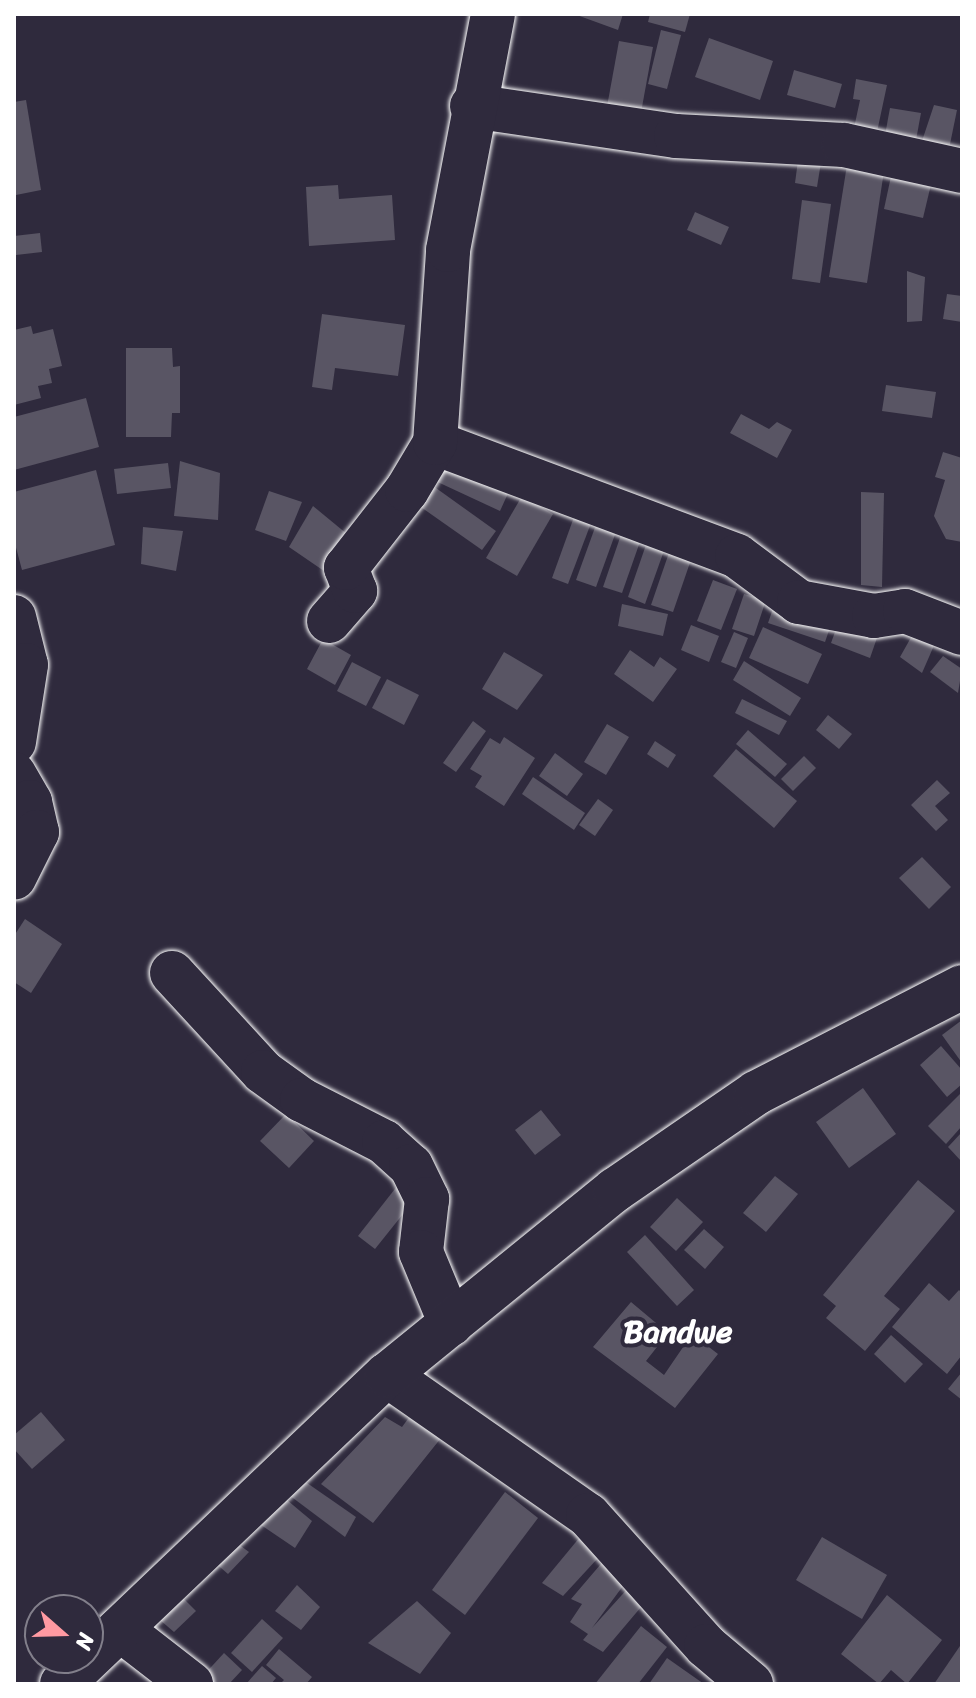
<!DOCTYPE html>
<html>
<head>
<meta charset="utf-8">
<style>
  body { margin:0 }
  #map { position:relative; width:976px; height:1698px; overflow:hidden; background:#2f2a3d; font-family:Sriracha,sans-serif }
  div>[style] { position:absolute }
  .building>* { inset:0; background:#595564 }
  .roads { filter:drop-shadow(0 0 2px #fff) drop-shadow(0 0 2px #fff) }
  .minor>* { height:44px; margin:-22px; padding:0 22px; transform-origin:22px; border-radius:22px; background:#2f2a3d }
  span { translate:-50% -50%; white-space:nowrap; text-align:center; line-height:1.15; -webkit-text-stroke:8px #2f2a3d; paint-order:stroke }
  .quarter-label { font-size:32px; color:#fff; font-weight:700 }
  .frame { position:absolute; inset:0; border:16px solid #fff; pointer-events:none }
  .north { position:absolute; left:24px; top:1594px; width:80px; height:80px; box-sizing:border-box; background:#2f2a3d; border:2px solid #827f8b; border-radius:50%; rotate:110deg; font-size:22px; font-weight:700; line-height:32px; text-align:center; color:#fff }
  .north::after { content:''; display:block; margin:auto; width:28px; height:36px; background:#ff9aa2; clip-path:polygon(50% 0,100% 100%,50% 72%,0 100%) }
</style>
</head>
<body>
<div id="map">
  <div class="building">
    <i style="clip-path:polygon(574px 14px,623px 14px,618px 30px)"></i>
    <i style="clip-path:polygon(650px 14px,690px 14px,685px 32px,648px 22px)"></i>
    <i style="clip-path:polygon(661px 30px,681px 35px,667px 89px,648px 84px)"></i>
    <i style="clip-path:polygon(709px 38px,773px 61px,760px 100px,695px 77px)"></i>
    <i style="clip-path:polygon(619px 41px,653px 47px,640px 118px,606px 112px)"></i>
    <i style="clip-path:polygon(794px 70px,842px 84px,835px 108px,787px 95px)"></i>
    <i style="clip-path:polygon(856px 79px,887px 85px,877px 132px,854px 128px,860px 100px,853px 99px)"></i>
    <i style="clip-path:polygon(26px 100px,41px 190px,16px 195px,14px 102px)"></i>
    <i style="clip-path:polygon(934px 105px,957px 110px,949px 149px,921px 144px)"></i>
    <i style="clip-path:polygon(890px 108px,921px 113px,916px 140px,885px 135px)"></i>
    <i style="clip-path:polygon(799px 153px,822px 156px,817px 187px,795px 183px)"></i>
    <i style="clip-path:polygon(847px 165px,884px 171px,867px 283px,829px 277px)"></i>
    <i style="clip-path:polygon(893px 167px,933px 176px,923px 218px,884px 209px)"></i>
    <i style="clip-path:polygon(338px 185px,339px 199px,392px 195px,395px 240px,309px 246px,306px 187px)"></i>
    <i style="clip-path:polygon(802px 200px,831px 204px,820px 283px,792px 279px)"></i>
    <i style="clip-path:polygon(695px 212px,729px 227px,721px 245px,687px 230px)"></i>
    <i style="clip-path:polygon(40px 233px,42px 252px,16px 255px,14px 236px)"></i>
    <i style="clip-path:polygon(907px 271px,925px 277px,922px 321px,907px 322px)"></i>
    <i style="clip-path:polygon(947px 294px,962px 296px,962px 322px,943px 319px)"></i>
    <i style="clip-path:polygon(322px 314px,405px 325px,398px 376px,335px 368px,332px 390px,312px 387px)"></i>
    <i style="clip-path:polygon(31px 326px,33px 334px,53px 329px,62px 366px,49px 369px,52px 383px,38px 386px,41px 398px,14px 405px,14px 330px)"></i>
    <i style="clip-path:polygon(126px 348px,172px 348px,173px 367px,180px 366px,180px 413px,172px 413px,171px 437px,126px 437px)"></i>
    <i style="clip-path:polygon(886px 385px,936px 392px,932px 418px,882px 411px)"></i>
    <i style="clip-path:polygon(86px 398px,99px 447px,14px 470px,14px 417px)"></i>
    <i style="clip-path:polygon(741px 414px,769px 429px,777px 422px,792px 430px,777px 458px,730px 433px)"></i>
    <i style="clip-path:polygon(943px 452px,962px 458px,962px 542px,946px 539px,934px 516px,945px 480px,935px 477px)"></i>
    <i style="clip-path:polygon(439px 455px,510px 489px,500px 511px,429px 478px)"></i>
    <i style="clip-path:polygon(180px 461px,220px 473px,218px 520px,174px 516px)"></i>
    <i style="clip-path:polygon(168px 463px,171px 488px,117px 494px,114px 469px)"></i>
    <i style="clip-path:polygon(96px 470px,115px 545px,22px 570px,14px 540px,14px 492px)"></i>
    <i style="clip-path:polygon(422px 478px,496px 531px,482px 550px,408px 498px)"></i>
    <i style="clip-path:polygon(269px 491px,302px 502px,286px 541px,255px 530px)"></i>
    <i style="clip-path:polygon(861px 492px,884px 493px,882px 587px,861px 585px)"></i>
    <i style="clip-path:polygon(522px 496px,553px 514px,517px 576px,486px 558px)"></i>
    <i style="clip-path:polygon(313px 506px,347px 534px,324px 571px,289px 547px)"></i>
    <i style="clip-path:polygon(574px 517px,591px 523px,568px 584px,552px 578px)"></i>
    <i style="clip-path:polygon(597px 522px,617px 529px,596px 587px,576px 580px)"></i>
    <i style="clip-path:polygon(143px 527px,183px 531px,176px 571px,141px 564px)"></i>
    <i style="clip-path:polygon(623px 529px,642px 536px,622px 593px,603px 587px)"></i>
    <i style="clip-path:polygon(648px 539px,666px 545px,645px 604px,628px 597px)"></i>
    <i style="clip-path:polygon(672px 544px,694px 551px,673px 612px,651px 605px)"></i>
    <i style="clip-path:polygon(713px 580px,737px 589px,721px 630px,697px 621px)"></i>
    <i style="clip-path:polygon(744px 594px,766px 600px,754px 636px,732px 629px)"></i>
    <i style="clip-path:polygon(777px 597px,834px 616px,825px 642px,768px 623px)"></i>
    <i style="clip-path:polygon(622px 604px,668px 614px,663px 636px,618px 626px)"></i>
    <i style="clip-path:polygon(887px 609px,870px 658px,831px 643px,843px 610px)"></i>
    <i style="clip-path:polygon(691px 625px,719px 636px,709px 662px,681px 650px)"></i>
    <i style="clip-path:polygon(918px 625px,939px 634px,922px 673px,900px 657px)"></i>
    <i style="clip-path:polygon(763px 627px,822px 654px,808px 684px,749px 658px)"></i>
    <i style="clip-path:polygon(734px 632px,748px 638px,736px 668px,721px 662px)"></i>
    <i style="clip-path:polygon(323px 639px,351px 655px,335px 685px,307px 669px)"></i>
    <i style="clip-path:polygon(630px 650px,654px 667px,660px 657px,677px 669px,653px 702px,614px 674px)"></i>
    <i style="clip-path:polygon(504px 652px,543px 675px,517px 710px,482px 689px)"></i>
    <i style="clip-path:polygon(943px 656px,962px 669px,958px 693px,930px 672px)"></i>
    <i style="clip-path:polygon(744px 661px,801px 698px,790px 716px,733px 680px)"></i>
    <i style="clip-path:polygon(352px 662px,381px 677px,366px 706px,337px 691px)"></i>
    <i style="clip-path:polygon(387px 679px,419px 695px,404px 725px,372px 708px)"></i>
    <i style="clip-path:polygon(742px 699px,787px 721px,779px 735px,735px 713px)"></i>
    <i style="clip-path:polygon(828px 715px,852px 734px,839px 749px,816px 730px)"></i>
    <i style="clip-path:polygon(473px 721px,486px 731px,456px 772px,443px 763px)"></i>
    <i style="clip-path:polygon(607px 724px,629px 737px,606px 775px,584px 762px)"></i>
    <i style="clip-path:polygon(748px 730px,787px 764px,775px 777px,736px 744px)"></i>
    <i style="clip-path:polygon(504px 737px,535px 758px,504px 806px,475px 787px,482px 776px,470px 769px,490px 738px,500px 744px)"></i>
    <i style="clip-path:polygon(655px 741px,676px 755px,668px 768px,647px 754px)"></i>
    <i style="clip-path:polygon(736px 749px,797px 801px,774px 828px,713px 776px)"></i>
    <i style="clip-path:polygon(555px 753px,583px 774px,567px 796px,539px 776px)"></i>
    <i style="clip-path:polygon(804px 756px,816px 768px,793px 791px,781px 779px)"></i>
    <i style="clip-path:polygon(533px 777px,585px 813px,574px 830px,522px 794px)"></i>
    <i style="clip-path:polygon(937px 780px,950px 793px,935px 806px,948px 820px,936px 831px,911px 805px)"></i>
    <i style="clip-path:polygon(598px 799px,613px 810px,595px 836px,579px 825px)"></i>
    <i style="clip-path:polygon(922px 857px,951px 887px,929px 909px,899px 878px)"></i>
    <i style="clip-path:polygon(25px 919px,62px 944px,31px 993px,14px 982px,14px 936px)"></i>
    <i style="clip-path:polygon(962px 1020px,962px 1063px,942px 1035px)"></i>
    <i style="clip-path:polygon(941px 1046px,962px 1070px,962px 1084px,947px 1097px,920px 1065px)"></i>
    <i style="clip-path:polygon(863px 1088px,896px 1134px,849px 1168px,816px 1122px)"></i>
    <i style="clip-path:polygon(962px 1092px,962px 1126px,946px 1144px,928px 1126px)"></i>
    <i style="clip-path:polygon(541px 1110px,561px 1135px,535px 1155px,515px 1130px)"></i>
    <i style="clip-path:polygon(286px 1114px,314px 1141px,289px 1168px,260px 1141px)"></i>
    <i style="clip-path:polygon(962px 1132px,962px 1162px,948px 1147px)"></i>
    <i style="clip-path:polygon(775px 1176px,798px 1194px,766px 1232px,743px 1213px)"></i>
    <i style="clip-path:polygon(918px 1180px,955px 1211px,884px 1296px,900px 1309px,865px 1351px,826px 1318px,836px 1306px,823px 1295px)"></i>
    <i style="clip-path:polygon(398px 1185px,415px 1199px,375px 1249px,358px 1236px)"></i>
    <i style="clip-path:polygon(677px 1198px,703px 1222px,676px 1251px,650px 1227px)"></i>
    <i style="clip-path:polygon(704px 1229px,724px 1247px,705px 1269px,684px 1250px)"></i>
    <i style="clip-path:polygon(645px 1235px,694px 1290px,677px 1306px,627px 1252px)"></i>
    <i style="clip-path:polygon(929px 1283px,949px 1301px,959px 1290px,962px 1293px,962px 1355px,947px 1374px,892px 1327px)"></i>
    <i style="clip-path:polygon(631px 1302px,668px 1333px,646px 1361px,664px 1375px,692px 1334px,718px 1354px,675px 1408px,593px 1347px)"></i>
    <i style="clip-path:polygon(891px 1335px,923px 1364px,905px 1383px,874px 1354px)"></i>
    <i style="clip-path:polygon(962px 1372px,962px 1400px,948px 1389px)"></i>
    <i style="clip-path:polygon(416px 1408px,449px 1428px,373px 1523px,321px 1484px,385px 1417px,402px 1427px)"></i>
    <i style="clip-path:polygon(41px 1412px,65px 1440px,32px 1469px,14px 1449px,14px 1435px)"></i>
    <i style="clip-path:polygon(297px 1476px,356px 1517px,345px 1537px,285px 1492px)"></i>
    <i style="clip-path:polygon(505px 1492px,538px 1518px,465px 1615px,432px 1590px)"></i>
    <i style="clip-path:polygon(281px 1495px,312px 1521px,295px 1548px,261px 1525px)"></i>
    <i style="clip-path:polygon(226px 1535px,249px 1552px,228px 1574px,206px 1555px)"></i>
    <i style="clip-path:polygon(580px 1537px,598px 1558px,563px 1596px,542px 1583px)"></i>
    <i style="clip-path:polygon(822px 1537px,887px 1575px,862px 1619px,796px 1580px)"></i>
    <i style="clip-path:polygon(606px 1558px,631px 1575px,592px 1628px,630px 1586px,647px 1600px,603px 1652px,583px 1640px,588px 1634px,570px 1622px,582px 1604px,571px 1599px)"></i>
    <i style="clip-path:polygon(297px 1585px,320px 1607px,301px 1630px,275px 1611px)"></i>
    <i style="clip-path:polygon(173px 1588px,196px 1611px,174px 1632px,153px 1614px)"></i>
    <i style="clip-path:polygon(887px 1595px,942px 1640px,907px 1684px,891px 1670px,879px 1684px,841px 1654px)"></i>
    <i style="clip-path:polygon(417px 1601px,451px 1633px,420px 1674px,368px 1643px)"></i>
    <i style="clip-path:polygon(262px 1619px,283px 1638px,252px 1672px,231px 1653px)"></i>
    <i style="clip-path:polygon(641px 1626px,667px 1647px,638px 1684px,595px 1684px)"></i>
    <i style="clip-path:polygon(962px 1643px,962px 1684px,934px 1684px)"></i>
    <i style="clip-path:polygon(279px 1649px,312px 1677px,306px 1684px,280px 1684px,284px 1680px,266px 1665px)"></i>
    <i style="clip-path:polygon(224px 1653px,242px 1670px,229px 1684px,207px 1684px,201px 1678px)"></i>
    <i style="clip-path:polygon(667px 1658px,704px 1684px,649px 1684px)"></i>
    <i style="clip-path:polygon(262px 1666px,276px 1678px,271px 1684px,246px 1684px)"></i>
  </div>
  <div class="roads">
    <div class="minor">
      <i style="left:472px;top:106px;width:206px;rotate:8.4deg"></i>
      <i style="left:676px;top:136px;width:168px;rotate:3.1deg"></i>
      <i style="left:844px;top:145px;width:121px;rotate:12.4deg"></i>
      <i style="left:435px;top:443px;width:322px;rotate:20.5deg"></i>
      <i style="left:737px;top:556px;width:77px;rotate:36.6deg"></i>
      <i style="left:799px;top:602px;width:76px;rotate:10.6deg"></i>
      <i style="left:874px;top:616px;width:31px;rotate:-9deg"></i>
      <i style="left:905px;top:611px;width:61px;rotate:21.1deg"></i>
      <i style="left:14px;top:617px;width:49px;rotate:76deg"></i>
      <i style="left:26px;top:665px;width:78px;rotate:98.9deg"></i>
      <i style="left:329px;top:621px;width:40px;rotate:-49deg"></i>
      <i style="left:355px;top:591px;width:25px;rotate:-111deg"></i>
      <i style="left:346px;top:568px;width:99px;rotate:-52deg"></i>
      <i style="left:407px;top:490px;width:55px;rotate:-59.2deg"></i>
      <i style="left:435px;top:443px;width:193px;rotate:-86.1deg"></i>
      <i style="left:448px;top:250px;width:240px;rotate:-79.2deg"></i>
      <i style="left:14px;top:774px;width:32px;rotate:60deg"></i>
      <i style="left:30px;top:802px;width:31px;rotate:77deg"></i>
      <i style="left:37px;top:832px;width:51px;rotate:116.6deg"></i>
      <i style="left:172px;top:973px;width:134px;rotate:47.4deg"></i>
      <i style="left:263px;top:1072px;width:48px;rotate:35.7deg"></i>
      <i style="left:302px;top:1100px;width:92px;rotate:27.1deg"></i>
      <i style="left:384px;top:1142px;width:36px;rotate:42deg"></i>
      <i style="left:411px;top:1166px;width:37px;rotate:64deg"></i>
      <i style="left:427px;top:1199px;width:53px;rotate:96.5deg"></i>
      <i style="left:421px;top:1252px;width:78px;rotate:67.4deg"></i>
      <i style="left:387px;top:1375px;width:245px;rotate:34.9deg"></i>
      <i style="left:588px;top:1515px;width:176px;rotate:48deg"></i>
      <i style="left:706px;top:1646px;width:59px;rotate:40.2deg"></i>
      <i style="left:120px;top:1629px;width:90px;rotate:37.8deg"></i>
      <i style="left:62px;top:1684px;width:448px;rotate:-43.6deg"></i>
      <i style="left:387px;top:1375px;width:294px;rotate:-39.1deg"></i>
      <i style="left:615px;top:1190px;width:171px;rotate:-34.5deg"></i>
      <i style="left:756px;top:1093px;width:232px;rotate:-27.2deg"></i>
    </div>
  </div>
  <div class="quarter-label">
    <span style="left:678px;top:1332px">Bandwe</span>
  </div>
  <div class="frame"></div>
  <div class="north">N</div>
</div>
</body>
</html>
